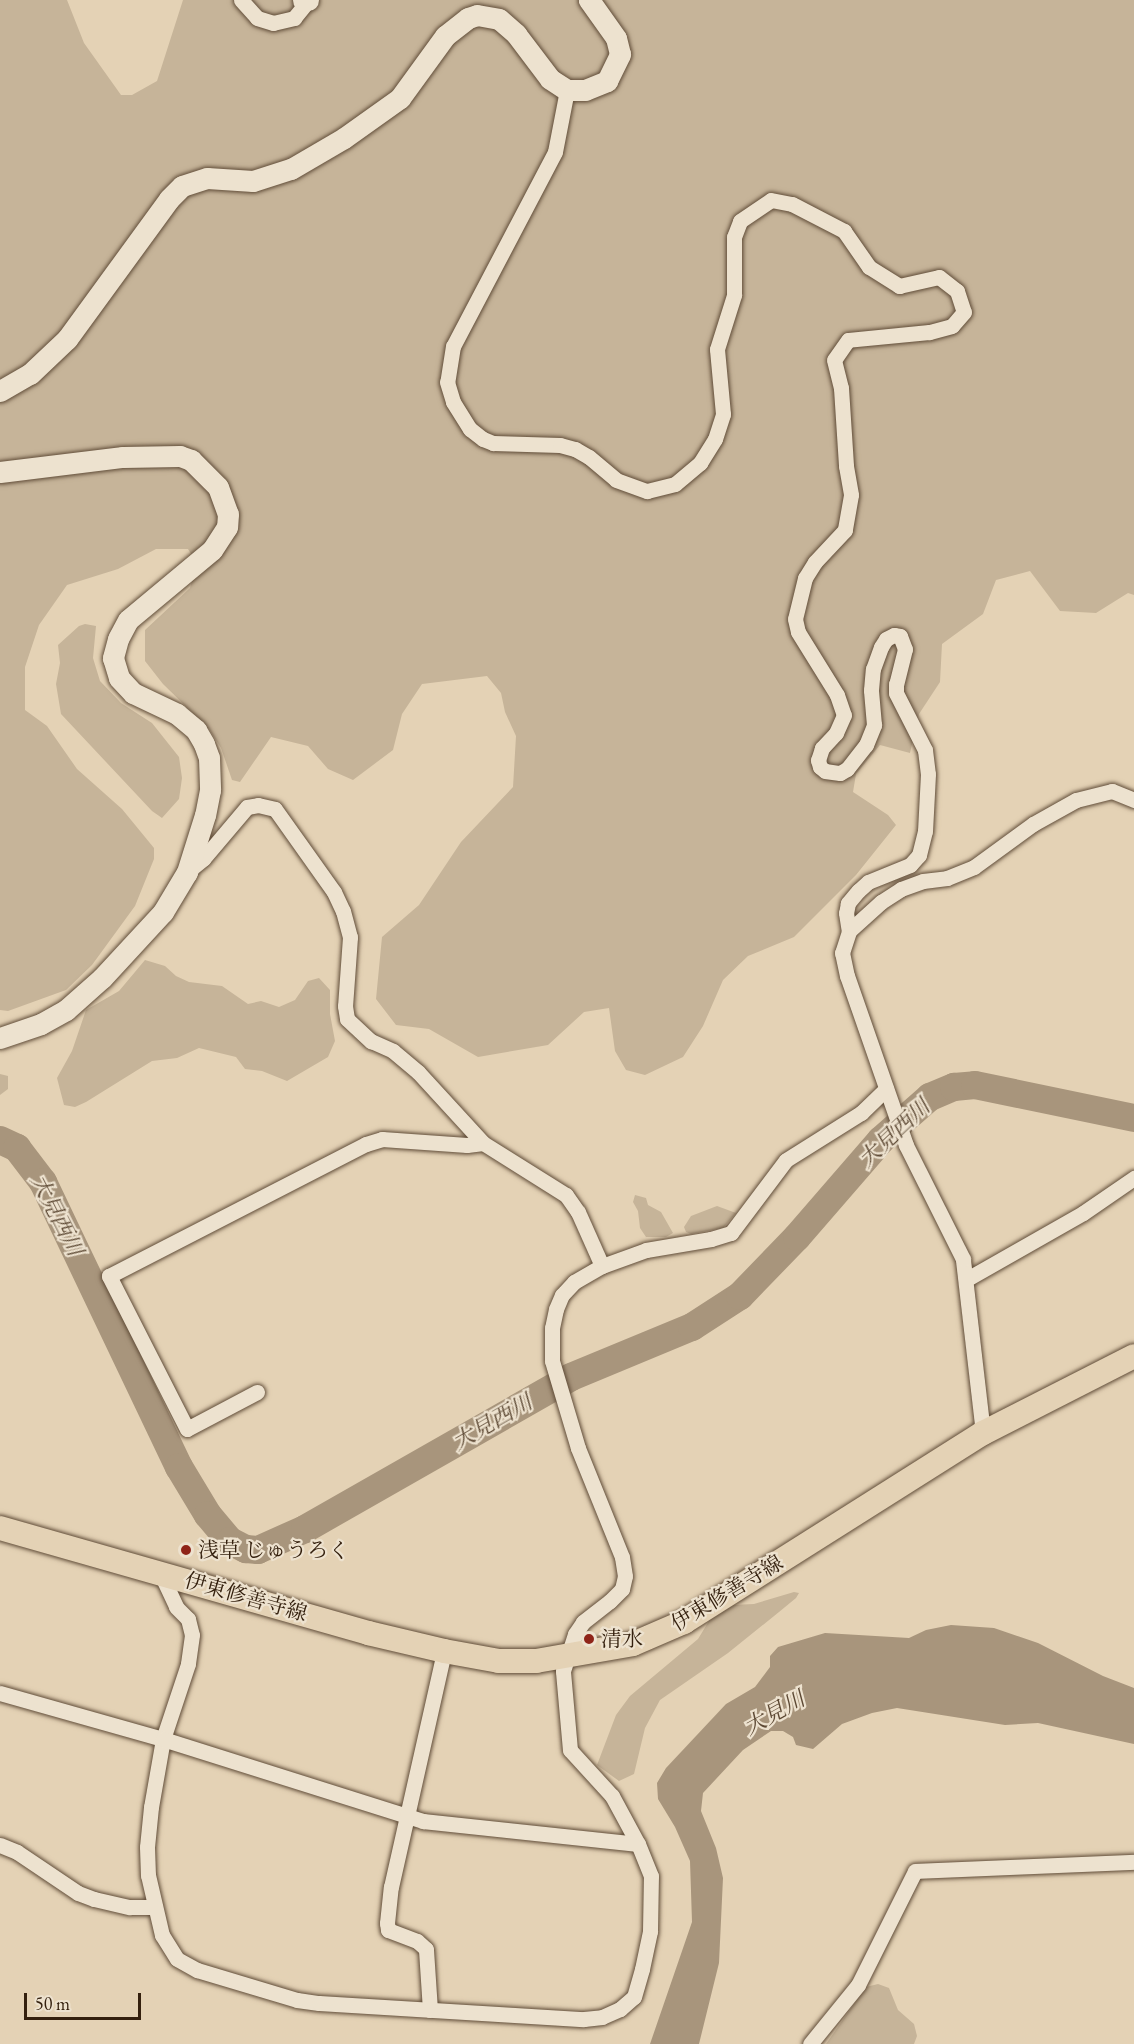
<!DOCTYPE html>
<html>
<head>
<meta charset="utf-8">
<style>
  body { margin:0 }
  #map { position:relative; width:1134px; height:2044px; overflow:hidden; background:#e4d2b5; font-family:"EB Garamond","Noto Serif JP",serif }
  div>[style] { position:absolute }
  .green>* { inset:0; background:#c6b499 }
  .water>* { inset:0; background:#a8957c }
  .river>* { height:28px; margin:-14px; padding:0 14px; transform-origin:14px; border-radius:14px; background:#a8957c }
  .roads { filter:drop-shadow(0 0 2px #604c38) drop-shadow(0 0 2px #604c38) }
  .street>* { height:15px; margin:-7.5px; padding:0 7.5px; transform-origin:7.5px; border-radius:7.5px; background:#ede2cf }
  .secondary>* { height:21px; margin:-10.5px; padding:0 10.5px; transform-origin:10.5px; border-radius:10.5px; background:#ede2cf }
  .primary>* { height:24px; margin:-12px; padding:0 12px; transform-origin:12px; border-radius:12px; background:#e4d2b5 }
  .dots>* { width:16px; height:16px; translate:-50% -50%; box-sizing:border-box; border:3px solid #ede2cf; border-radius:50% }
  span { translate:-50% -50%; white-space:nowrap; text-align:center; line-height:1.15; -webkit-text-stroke:4.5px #ede2cf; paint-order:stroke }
  .poi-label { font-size:21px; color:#34200e }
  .left { translate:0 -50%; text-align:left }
  .street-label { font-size:21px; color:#34200e }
  .water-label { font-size:22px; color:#5d4934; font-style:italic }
  .scale { position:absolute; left:24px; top:1993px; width:117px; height:27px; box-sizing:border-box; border:3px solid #34200e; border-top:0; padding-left:8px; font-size:18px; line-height:21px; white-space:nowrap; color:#34200e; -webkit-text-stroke:4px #ede2cf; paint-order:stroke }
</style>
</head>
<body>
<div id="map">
  <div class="green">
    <i style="clip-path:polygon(0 0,67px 0,84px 43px,121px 95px,132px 95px,157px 81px,183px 0,1134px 0,1134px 595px,1128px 593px,1096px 613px,1060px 611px,1030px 571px,996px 580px,983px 614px,942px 644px,940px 682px,919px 714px,910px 753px,880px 745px,856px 774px,853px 792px,888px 815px,896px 825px,856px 875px,794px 937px,748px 956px,723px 980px,703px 1026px,683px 1057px,645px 1075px,626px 1070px,615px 1051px,609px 1008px,584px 1012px,548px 1045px,478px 1057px,429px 1029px,396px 1025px,376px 999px,382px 937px,419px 905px,461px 842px,513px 787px,516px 736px,505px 712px,501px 693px,487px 676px,422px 684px,402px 714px,393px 750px,353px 780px,328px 769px,308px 746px,271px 737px,240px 782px,232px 780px,221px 748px,209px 729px,163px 684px,145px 661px,145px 630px,190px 588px,197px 563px,188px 549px,156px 549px,118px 569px,67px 585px,39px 625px,25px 667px,25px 710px,47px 726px,77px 769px,122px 809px,154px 848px,154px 859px,135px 906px,92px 965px,66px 990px,8px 1011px,0 1010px)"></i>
    <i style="clip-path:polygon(85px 624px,96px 626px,93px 658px,100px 681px,121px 703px,152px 723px,179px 757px,182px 778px,179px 799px,162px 818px,152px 811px,61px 714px,56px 684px,60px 663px,58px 645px,79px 626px)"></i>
    <i style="clip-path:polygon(145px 960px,165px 966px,176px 976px,189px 982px,222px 986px,248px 1004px,261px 1001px,279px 1007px,295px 1000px,308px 981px,319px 978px,330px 990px,330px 1014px,335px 1041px,328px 1057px,287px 1081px,262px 1071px,245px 1069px,236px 1057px,199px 1048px,177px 1058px,152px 1061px,86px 1102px,75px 1107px,64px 1105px,57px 1078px,72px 1051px,86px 1010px,119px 991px)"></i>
    <i style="clip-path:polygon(0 1074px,8px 1076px,8px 1089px,0 1095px)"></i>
    <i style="clip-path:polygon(635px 1195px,646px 1198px,648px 1205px,661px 1212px,673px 1233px,666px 1237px,646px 1237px,640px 1228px,638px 1211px,633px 1202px)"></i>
    <i style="clip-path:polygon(717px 1206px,736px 1213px,723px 1228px,691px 1234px,686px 1232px,684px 1227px,691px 1216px)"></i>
    <i style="clip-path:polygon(794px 1592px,799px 1593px,796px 1598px,779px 1612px,728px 1653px,660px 1700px,645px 1728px,634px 1774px,619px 1781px,597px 1765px,616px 1715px,630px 1696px,698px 1639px,712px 1616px,732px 1605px,754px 1604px)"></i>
    <i style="clip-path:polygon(878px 1984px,889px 1988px,898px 2010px,914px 2024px,917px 2036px,914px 2044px,826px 2044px,866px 1987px)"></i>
  </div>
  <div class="water">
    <i style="clip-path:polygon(951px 1625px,994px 1628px,1038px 1643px,1103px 1676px,1134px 1688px,1134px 1744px,1038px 1723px,1005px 1725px,897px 1708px,872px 1713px,842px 1724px,813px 1749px,796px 1745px,793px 1737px,783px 1731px,771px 1731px,743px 1750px,703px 1793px,701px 1811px,716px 1848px,723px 1878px,719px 1963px,699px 2044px,650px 2044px,692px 1922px,690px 1861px,675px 1827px,658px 1799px,657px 1783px,666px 1768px,726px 1704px,755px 1687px,770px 1667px,770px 1656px,778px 1647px,825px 1633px,909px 1638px,926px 1630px)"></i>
  </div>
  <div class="river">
    <i style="left:0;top:1140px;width:19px;rotate:25deg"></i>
    <i style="left:17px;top:1148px;width:43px;rotate:52.6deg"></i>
    <i style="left:43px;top:1182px;width:316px;rotate:64.5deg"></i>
    <i style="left:179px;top:1467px;width:56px;rotate:58.9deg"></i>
    <i style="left:208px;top:1515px;width:34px;rotate:50deg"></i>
    <i style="left:230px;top:1541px;width:18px;rotate:27deg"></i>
    <i style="left:246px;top:1549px;width:12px;rotate:5deg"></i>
    <i style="left:258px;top:1550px;width:51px;rotate:-24.1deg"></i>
    <i style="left:305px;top:1529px;width:306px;rotate:-29.7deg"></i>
    <i style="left:571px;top:1377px;width:131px;rotate:-22.5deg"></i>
    <i style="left:692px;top:1327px;width:57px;rotate:-32.9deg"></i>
    <i style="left:740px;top:1296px;width:82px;rotate:-46deg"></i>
    <i style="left:797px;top:1237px;width:128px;rotate:-49.1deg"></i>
    <i style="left:881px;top:1140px;width:65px;rotate:-41.3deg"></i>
    <i style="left:930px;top:1097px;width:26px;rotate:-23deg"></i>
    <i style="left:954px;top:1087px;width:21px;rotate:-5deg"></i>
    <i style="left:975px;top:1085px;width:162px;rotate:11.7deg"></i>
  </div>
  <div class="roads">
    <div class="street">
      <i style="left:241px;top:0;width:24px;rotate:48deg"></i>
      <i style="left:257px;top:18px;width:17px;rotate:17deg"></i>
      <i style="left:273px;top:23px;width:22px;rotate:-13deg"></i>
      <i style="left:294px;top:18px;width:21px;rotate:-51deg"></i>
      <i style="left:567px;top:90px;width:63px;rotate:101deg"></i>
      <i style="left:555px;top:152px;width:219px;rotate:117.7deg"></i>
      <i style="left:453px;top:346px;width:36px;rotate:99deg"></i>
      <i style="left:447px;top:382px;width:21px;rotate:73deg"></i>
      <i style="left:453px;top:402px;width:32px;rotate:58deg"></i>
      <i style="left:470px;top:429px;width:16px;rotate:38deg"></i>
      <i style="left:483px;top:439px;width:11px;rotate:22deg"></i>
      <i style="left:493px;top:443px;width:67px;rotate:1.7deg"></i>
      <i style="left:560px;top:445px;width:16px;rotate:15deg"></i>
      <i style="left:575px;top:449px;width:16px;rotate:30deg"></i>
      <i style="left:589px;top:457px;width:35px;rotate:40deg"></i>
      <i style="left:616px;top:480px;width:33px;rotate:20deg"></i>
      <i style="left:647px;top:491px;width:29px;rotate:-14deg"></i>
      <i style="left:675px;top:484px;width:33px;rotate:-40deg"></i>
      <i style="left:700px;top:463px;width:28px;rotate:-58deg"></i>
      <i style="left:715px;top:439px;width:26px;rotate:-72deg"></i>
      <i style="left:723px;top:414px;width:65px;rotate:-95.3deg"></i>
      <i style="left:717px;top:349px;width:57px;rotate:-72.5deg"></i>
      <i style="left:734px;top:295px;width:58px;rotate:-90deg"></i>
      <i style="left:734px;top:237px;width:17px;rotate:-69deg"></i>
      <i style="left:740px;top:221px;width:37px;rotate:-34deg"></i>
      <i style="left:771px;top:200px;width:21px;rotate:11deg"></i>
      <i style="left:792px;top:204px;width:59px;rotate:27.4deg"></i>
      <i style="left:844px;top:231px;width:44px;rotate:55.2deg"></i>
      <i style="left:869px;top:267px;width:36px;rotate:32deg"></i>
      <i style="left:899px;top:286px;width:41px;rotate:-12.7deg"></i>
      <i style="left:939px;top:277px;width:23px;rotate:38deg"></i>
      <i style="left:957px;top:291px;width:22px;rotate:72deg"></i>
      <i style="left:964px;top:312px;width:18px;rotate:131deg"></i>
      <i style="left:952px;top:326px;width:24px;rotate:165deg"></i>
      <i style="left:929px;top:332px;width:81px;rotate:174.4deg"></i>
      <i style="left:848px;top:340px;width:24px;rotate:125deg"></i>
      <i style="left:834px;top:360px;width:29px;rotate:76deg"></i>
      <i style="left:841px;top:388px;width:78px;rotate:86.3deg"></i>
      <i style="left:846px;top:466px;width:29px;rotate:80deg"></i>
      <i style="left:851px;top:495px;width:36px;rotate:100deg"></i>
      <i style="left:845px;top:530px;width:44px;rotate:133.2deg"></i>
      <i style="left:815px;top:562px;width:19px;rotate:122deg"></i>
      <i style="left:805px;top:578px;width:42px;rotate:103.7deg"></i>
      <i style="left:795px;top:619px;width:13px;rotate:77deg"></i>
      <i style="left:798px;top:632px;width:74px;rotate:58.2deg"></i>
      <i style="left:837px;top:695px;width:21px;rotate:71deg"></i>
      <i style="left:844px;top:715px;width:20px;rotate:114deg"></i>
      <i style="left:836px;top:733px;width:21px;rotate:133deg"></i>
      <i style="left:822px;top:748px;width:13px;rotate:108deg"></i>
      <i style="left:818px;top:760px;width:7px;rotate:74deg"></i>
      <i style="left:820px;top:767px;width:6px;rotate:39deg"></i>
      <i style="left:825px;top:771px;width:15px;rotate:8deg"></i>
      <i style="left:840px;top:773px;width:8px;rotate:-30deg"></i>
      <i style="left:847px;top:769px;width:31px;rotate:-52deg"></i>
      <i style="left:866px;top:745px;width:22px;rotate:-68deg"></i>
      <i style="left:874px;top:725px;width:35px;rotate:-95deg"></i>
      <i style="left:871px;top:690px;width:21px;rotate:-85deg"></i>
      <i style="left:873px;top:669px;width:23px;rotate:-70deg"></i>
      <i style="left:881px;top:647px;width:9px;rotate:-58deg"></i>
      <i style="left:886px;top:639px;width:9px;rotate:-27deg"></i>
      <i style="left:894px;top:635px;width:6px;rotate:9deg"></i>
      <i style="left:900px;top:636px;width:14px;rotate:69deg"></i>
      <i style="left:905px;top:649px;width:36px;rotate:104deg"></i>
      <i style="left:896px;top:684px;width:9px;rotate:90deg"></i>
      <i style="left:896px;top:693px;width:64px;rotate:63deg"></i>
      <i style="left:925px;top:750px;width:24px;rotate:83deg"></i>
      <i style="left:928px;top:774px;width:57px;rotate:93deg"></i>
      <i style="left:925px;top:831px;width:25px;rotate:104deg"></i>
      <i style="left:919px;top:855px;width:13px;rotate:132deg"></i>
      <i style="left:910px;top:865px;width:45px;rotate:158deg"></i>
      <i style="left:868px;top:882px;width:13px;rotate:138deg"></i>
      <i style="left:858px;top:891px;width:16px;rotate:130deg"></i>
      <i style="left:848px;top:903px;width:10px;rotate:101deg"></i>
      <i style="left:846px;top:913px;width:18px;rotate:81deg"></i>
      <i style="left:187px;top:872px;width:21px;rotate:-39deg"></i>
      <i style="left:203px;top:859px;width:68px;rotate:-49.8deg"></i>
      <i style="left:247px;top:807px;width:11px;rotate:-10deg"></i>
      <i style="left:258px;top:805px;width:17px;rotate:13deg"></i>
      <i style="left:275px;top:809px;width:102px;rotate:54.6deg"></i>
      <i style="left:334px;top:892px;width:21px;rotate:65deg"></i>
      <i style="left:343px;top:911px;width:27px;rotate:75deg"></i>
      <i style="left:350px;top:937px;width:69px;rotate:94.1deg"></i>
      <i style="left:345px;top:1006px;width:13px;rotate:81deg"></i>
      <i style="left:347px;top:1019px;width:33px;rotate:43deg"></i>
      <i style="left:371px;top:1041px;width:24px;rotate:24deg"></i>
      <i style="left:393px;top:1051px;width:33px;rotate:40deg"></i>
      <i style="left:418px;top:1072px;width:96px;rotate:47.5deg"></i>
      <i style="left:483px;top:1143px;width:98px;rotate:32.1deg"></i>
      <i style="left:566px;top:1195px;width:21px;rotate:55deg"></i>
      <i style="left:578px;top:1212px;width:59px;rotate:66deg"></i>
      <i style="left:967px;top:1279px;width:133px;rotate:-29.6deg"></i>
      <i style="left:1083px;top:1213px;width:62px;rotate:-34.5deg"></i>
      <i style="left:257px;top:1392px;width:79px;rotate:152.1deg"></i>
      <i style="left:187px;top:1429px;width:172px;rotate:-117deg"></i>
      <i style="left:109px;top:1276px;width:289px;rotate:-27.2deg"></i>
      <i style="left:366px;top:1144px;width:17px;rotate:-17deg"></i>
      <i style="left:382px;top:1139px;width:85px;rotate:4deg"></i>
      <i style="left:467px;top:1145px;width:16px;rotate:-7deg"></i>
      <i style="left:983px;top:1433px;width:175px;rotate:-96.6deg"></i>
      <i style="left:963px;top:1259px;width:127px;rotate:-116.6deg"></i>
      <i style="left:906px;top:1145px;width:179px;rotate:-109.2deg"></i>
      <i style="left:847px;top:976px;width:24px;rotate:-102deg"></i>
      <i style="left:842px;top:953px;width:23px;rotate:-72deg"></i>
      <i style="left:849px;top:931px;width:43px;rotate:-42.2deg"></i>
      <i style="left:881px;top:902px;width:24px;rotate:-33deg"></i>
      <i style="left:901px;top:889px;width:23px;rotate:-20deg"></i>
      <i style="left:923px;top:881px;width:24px;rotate:-7deg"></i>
      <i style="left:947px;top:878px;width:29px;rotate:-22deg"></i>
      <i style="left:974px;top:867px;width:73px;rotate:-36.1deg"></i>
      <i style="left:1033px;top:824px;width:49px;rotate:-29.2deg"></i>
      <i style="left:1076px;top:800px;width:37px;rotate:-14deg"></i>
      <i style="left:1112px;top:791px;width:24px;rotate:22deg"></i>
      <i style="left:160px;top:1572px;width:38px;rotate:65deg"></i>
      <i style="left:176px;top:1607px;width:17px;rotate:45deg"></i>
      <i style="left:188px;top:1619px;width:16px;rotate:76deg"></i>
      <i style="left:192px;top:1635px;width:29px;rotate:98deg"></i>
      <i style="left:188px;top:1664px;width:79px;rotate:108.4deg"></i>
      <i style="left:163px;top:1739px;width:69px;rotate:100deg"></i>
      <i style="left:151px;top:1807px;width:40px;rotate:95.7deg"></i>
      <i style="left:147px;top:1847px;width:28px;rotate:88deg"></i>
      <i style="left:148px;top:1875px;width:62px;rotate:76.9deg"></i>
      <i style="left:162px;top:1935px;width:28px;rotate:58deg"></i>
      <i style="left:177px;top:1959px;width:23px;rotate:29deg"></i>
      <i style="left:197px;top:1970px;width:104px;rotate:16.7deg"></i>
      <i style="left:297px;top:2000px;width:22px;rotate:8deg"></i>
      <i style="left:319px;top:2003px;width:265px;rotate:3.5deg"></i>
      <i style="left:584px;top:2019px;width:18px;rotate:-6deg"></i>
      <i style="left:602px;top:2017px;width:20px;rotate:-24deg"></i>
      <i style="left:620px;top:2009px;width:18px;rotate:-41deg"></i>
      <i style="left:634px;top:1997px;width:29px;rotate:-74deg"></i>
      <i style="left:642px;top:1969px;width:39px;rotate:-78deg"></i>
      <i style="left:650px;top:1931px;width:55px;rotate:-89deg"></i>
      <i style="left:651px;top:1876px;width:35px;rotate:-112deg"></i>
      <i style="left:638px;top:1844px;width:55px;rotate:-118.4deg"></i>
      <i style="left:612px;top:1796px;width:62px;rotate:-132.4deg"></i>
      <i style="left:570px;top:1750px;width:79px;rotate:-95.1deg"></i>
      <i style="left:563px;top:1671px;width:39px;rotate:-72deg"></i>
      <i style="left:575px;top:1634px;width:14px;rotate:-56deg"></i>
      <i style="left:583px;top:1622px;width:34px;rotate:-38deg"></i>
      <i style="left:610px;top:1601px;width:17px;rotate:-45deg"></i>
      <i style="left:622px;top:1589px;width:13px;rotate:-77deg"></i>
      <i style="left:625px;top:1576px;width:19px;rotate:-99deg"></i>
      <i style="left:622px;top:1557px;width:118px;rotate:-112deg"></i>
      <i style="left:578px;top:1448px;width:91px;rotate:-106.6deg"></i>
      <i style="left:552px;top:1361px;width:33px;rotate:-90deg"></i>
      <i style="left:552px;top:1328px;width:19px;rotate:-78deg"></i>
      <i style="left:556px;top:1309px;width:15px;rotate:-67deg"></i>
      <i style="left:562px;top:1295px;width:18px;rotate:-47deg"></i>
      <i style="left:574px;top:1282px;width:32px;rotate:-30deg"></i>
      <i style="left:602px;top:1266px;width:47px;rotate:-20deg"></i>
      <i style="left:646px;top:1250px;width:66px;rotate:-9.6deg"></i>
      <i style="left:711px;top:1239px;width:21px;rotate:-17deg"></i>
      <i style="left:731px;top:1233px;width:91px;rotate:-53deg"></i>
      <i style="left:786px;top:1160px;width:89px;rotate:-32.1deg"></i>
      <i style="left:861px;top:1113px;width:35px;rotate:-44deg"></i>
      <i style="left:0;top:1693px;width:169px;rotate:15.8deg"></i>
      <i style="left:163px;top:1739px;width:273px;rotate:17.5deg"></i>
      <i style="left:423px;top:1821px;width:216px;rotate:6.1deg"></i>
      <i style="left:0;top:1845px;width:18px;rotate:22deg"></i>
      <i style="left:17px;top:1852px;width:73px;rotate:33.9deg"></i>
      <i style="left:78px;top:1893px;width:17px;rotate:21deg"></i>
      <i style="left:94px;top:1899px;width:37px;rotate:13deg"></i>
      <i style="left:130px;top:1907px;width:25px"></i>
      <i style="left:430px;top:2010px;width:61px;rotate:-93.8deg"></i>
      <i style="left:426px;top:1949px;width:12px;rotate:-138deg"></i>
      <i style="left:417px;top:1941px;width:31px;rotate:-159deg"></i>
      <i style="left:388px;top:1930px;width:7px;rotate:-98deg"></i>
      <i style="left:387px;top:1923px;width:36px;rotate:-84deg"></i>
      <i style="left:391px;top:1887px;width:242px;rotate:-77.3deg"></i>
      <i style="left:810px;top:2044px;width:76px;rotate:-50.9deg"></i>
      <i style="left:858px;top:1985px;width:127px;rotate:-63.4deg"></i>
      <i style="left:915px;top:1871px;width:219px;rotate:-2.4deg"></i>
    </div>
    <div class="secondary">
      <i style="left:303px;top:0;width:5px"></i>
      <i style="left:0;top:391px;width:34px;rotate:-30deg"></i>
      <i style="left:30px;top:374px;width:51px;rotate:-43.4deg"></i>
      <i style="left:67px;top:339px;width:173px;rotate:-53.9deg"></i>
      <i style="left:169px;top:199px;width:18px;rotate:-45deg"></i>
      <i style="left:182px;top:186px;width:26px;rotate:-18deg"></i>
      <i style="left:207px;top:178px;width:46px;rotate:3.7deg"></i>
      <i style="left:253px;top:181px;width:40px;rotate:-18deg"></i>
      <i style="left:291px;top:169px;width:61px;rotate:-30.3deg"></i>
      <i style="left:344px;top:138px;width:69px;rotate:-35.5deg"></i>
      <i style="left:400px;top:98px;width:77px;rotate:-54deg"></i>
      <i style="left:445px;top:36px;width:29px;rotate:-38deg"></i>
      <i style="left:468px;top:18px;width:9px;rotate:-18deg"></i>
      <i style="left:477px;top:15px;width:22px;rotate:10deg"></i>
      <i style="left:499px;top:19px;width:23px;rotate:41deg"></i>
      <i style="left:516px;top:34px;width:56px;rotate:52.9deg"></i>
      <i style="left:550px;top:79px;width:20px;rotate:33deg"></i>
      <i style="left:567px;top:90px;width:18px"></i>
      <i style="left:585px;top:90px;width:24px;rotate:-22deg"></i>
      <i style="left:607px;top:81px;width:30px;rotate:-64deg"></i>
      <i style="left:620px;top:54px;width:16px;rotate:-104deg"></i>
      <i style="left:616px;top:38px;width:47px;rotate:-125.4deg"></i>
      <i style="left:0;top:472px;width:124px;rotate:-7deg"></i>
      <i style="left:123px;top:457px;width:57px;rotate:-1deg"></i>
      <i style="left:180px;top:456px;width:12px;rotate:20deg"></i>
      <i style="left:191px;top:460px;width:38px;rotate:45deg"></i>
      <i style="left:218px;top:487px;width:29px;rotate:70deg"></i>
      <i style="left:228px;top:514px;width:13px;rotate:94deg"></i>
      <i style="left:227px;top:527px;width:27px;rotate:123deg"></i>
      <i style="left:212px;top:550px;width:109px;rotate:140.2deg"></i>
      <i style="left:128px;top:620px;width:21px;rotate:118deg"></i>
      <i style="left:118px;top:639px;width:20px;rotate:105deg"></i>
      <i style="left:113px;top:658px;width:21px;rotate:73deg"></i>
      <i style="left:119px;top:678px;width:21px;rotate:47deg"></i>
      <i style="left:133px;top:693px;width:49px;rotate:25.5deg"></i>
      <i style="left:177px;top:714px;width:25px;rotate:40deg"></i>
      <i style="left:196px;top:730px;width:16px;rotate:60deg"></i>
      <i style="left:204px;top:744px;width:15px;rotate:70deg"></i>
      <i style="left:209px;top:758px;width:32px;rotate:88deg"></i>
      <i style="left:210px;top:790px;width:25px;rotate:101deg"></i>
      <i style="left:205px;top:815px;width:60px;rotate:107.5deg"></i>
      <i style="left:187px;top:872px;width:47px;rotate:121deg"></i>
      <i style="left:163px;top:912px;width:90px;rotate:132.7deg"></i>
      <i style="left:102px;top:978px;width:48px;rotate:138.4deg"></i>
      <i style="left:66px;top:1010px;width:29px;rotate:151deg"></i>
      <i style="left:41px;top:1024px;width:43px;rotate:161.1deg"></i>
    </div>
    <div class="primary">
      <i style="left:0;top:1528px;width:383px;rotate:15.9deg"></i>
      <i style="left:368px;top:1633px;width:78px;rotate:13.3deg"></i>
      <i style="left:444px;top:1651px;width:56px;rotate:10.3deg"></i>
      <i style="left:499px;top:1661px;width:37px"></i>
      <i style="left:536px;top:1661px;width:98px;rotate:-9.9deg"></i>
      <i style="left:633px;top:1644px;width:56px;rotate:-23.3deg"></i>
      <i style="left:684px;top:1622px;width:354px;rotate:-32.3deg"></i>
      <i style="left:983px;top:1433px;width:169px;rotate:-27deg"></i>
    </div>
  </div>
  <div class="dots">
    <i style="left:186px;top:1550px;background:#8f2418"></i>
    <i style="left:589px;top:1639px;background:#8f2418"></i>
  </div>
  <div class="poi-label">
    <span class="left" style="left:198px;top:1550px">浅草 じゅうろく</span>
    <span class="left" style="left:601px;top:1639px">清水</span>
  </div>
  <div class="street-label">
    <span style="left:727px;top:1593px;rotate:-31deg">伊東修善寺線</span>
    <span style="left:246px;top:1597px;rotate:16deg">伊東修善寺線</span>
  </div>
  <div class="water-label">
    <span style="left:894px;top:1133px;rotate:-43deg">大見西川</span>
    <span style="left:57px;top:1215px;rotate:63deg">大見西川</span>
    <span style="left:492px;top:1422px;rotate:-30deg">大見西川</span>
    <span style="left:774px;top:1713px;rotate:-29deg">大見川</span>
  </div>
  <div class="scale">50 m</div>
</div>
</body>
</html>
